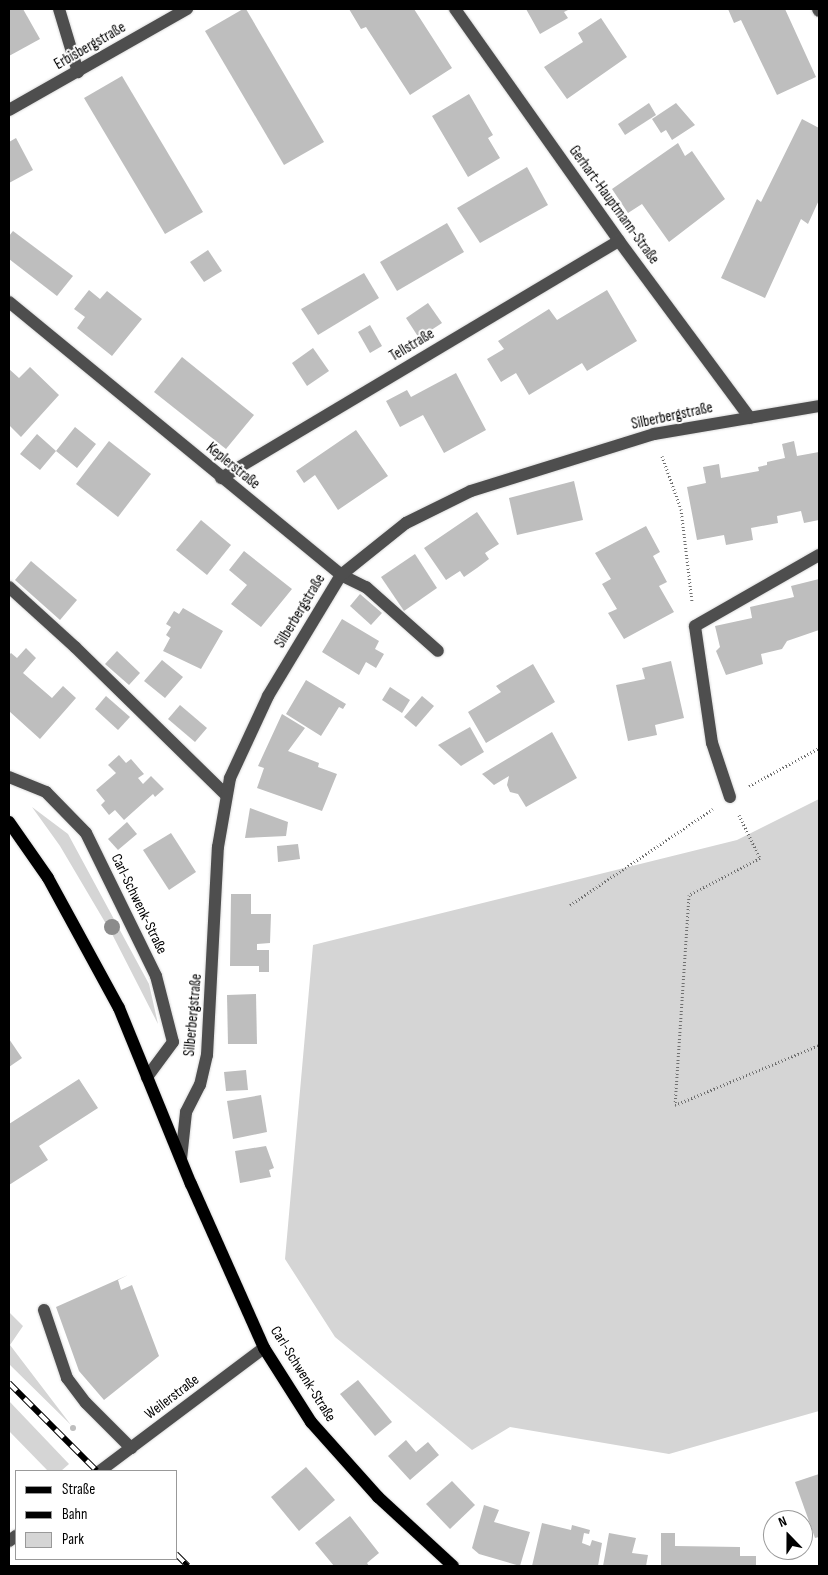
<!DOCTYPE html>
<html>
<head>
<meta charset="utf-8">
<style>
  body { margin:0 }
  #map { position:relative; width:828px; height:1575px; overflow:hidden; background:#fff; font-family:"Sofia Sans Condensed",sans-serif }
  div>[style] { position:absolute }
  .green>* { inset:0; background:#d5d5d5 }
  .building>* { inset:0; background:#bebebe }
  .round { border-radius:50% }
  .path>* { height:3px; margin-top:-1.5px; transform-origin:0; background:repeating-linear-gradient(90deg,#707070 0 1px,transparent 0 3.5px) }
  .roads { filter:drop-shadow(0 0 1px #dbdbdb) drop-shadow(0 0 1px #dbdbdb) }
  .minor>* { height:12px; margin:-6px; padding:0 6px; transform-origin:6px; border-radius:6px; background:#4e4e4e }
  .major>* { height:12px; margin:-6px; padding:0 6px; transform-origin:6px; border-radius:6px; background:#000 }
  .rail>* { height:5.5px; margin-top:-2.75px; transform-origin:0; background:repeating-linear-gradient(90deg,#fff 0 11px,#000 0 22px); box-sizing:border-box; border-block:1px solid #000 }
  .trees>* { width:16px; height:16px; margin:-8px; border-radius:50%; background:#8b8b8b }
  span { translate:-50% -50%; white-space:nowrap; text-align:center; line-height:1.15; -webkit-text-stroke:4px #fff; paint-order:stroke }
  .street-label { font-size:15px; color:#000 }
  .frame { position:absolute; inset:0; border:10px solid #000; pointer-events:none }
  .legend { position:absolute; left:15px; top:1470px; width:162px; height:90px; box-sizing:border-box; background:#fff; border:1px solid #999; margin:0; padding:6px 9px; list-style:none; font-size:15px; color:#000 }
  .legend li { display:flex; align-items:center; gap:10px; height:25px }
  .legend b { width:25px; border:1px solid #999 }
  .north { position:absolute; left:763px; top:1510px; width:50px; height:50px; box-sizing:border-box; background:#fff; border:1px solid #999; border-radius:50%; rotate:338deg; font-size:14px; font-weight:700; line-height:20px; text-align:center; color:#000 }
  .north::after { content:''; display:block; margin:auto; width:18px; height:22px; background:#000; clip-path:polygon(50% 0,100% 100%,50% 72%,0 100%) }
</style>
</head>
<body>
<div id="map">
  <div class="green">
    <i style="clip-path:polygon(819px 799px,819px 1411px,669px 1454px,510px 1427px,472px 1450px,335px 1337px,285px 1259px,313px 945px,737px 840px)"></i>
    <i style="clip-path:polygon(32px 807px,68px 834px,149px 984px,158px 1024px,112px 934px,60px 846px)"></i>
    <i style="clip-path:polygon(9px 1312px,23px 1326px,10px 1345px,71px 1425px,9px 1364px)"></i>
    <i style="clip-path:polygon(9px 1401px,69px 1464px,61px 1471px,48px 1471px,9px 1431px)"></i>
  </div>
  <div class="building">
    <i style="clip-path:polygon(9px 9px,23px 9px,40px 39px,9px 56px)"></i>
    <i style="clip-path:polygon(243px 9px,246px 9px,324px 142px,284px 165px,205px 31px)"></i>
    <i style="clip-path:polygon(349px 9px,414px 9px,452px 68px,410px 95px,366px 27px,361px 29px)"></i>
    <i style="clip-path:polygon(526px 9px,570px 9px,564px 12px,568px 18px,540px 34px)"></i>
    <i style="clip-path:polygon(728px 9px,785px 9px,816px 77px,777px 95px,741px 20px,734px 23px)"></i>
    <i style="clip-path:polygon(601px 18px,627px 57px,567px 99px,544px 67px,583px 42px,578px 33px)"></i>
    <i style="clip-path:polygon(122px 76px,203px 212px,165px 234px,84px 98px)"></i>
    <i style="clip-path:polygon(469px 94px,493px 135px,488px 138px,500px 158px,468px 177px,432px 116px)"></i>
    <i style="clip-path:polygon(649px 103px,656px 115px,625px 135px,618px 124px)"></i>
    <i style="clip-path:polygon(676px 103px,695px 125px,672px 140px,666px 130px,661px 133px,652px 119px)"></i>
    <i style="clip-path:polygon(802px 119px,819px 128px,819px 200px,808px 224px,801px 219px,765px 298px,721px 278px,757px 199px,761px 202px)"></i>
    <i style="clip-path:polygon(16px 138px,33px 170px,9px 183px,9px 142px)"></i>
    <i style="clip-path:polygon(678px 143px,685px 156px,692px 151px,725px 199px,669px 242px,642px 204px,628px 213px,612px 189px)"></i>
    <i style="clip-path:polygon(527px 167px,548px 205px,480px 243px,457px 208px)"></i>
    <i style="clip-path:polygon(447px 223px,464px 252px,397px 291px,380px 262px)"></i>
    <i style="clip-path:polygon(13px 231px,73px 276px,57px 296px,9px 259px,9px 236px)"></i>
    <i style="clip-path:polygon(208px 250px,222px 271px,204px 282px,190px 262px)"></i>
    <i style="clip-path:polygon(364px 273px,379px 298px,318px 335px,301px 309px)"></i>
    <i style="clip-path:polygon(89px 290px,100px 299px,107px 291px,142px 319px,112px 356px,77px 328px,85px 317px,74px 309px)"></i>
    <i style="clip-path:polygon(607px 290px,637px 341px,587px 371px,582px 363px,529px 395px,516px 373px,501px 382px,487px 359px,504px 349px,498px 341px,549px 309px,557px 320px)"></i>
    <i style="clip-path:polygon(428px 303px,442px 323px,419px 338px,406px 318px)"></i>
    <i style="clip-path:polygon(370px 325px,382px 346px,370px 353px,358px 332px)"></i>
    <i style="clip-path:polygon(313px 348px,329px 371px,307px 386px,292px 363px)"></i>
    <i style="clip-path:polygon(182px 357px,254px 415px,226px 449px,154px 392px)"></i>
    <i style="clip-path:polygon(30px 367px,59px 395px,21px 437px,9px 425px,9px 369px,19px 378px)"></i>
    <i style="clip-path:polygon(456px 373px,486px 430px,444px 453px,423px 415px,400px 427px,386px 401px,407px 390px,411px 397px)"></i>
    <i style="clip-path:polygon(75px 427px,96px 444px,77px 468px,56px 451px,40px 470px,20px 454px,37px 434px,56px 451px)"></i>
    <i style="clip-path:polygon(356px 430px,388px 476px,338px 510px,315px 475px,304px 483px,296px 471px)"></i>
    <i style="clip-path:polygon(109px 441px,151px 474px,118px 517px,76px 484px)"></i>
    <i style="clip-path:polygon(794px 441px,797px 456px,819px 452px,819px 520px,804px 523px,801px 511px,777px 516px,778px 523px,751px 528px,753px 540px,726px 545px,724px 535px,697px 540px,687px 487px,706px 483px,703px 467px,719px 464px,721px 478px,759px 471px,758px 467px,767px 465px,767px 462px,785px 458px,782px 444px)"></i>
    <i style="clip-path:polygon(574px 481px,583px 520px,517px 535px,509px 498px)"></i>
    <i style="clip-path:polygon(477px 512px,499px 544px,485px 553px,489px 559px,477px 568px,464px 577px,460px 571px,446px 580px,424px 548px)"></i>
    <i style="clip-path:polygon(201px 520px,231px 545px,207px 575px,176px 550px)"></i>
    <i style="clip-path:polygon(646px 526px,660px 552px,653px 556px,667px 582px,659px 586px,674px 612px,624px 639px,608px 613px,617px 609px,602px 584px,611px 579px,595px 553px)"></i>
    <i style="clip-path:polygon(244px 551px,292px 589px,261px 627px,231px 604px,247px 585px,229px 570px)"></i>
    <i style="clip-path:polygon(415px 554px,437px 588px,404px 611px,381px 577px)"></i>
    <i style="clip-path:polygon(31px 561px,77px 600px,60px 620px,15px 580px)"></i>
    <i style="clip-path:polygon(819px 579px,819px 630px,787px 641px,782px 649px,761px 654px,763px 664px,726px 675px,716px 651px,720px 647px,715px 626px,752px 618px,750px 607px,794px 597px,791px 586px)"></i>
    <i style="clip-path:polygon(360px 594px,382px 613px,371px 625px,350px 606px)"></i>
    <i style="clip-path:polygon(183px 608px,223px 631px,201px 669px,163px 651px,170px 638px,166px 635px,171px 627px,166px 624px,174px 611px,179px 614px)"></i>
    <i style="clip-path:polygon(342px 619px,379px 641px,375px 649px,384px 654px,376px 668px,366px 662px,359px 675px,322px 652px)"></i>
    <i style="clip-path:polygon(26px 648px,36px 658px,23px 673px,52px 698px,63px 686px,76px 698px,40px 739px,9px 711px,9px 655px,11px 653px,17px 658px)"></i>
    <i style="clip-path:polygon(117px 651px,140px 673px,129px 685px,105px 664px)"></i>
    <i style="clip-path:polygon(162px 660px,183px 677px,165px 698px,144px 681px)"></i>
    <i style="clip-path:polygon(671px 661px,684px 718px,655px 725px,657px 735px,628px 741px,616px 685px,645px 679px,642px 668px)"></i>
    <i style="clip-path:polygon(533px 664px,555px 702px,486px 743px,468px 712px,501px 692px,496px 686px)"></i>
    <i style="clip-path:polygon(306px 680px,346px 704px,343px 709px,339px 707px,321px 736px,286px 714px)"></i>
    <i style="clip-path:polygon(390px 687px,410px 700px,402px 713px,382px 700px)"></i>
    <i style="clip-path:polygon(106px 696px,130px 717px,118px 730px,95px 709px)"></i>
    <i style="clip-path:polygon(422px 696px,434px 706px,416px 727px,404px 717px)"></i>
    <i style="clip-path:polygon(180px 705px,207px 728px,195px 742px,168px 719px)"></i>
    <i style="clip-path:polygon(282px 714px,305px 728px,288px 751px,319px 763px,318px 767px,337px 774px,322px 811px,257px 788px,264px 768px,258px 766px)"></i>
    <i style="clip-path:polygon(470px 727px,484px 752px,461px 766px,438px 745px)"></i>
    <i style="clip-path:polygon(552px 732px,577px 778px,526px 807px,518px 794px,510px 792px,507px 785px,509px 776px,494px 785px,482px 774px)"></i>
    <i style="clip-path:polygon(119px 755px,126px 763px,131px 759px,144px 774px,138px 778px,143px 784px,151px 776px,164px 789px,155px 797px,153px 794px,124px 820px,115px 810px,109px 815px,101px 805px,105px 801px,96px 790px,116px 773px,108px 765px)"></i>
    <i style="clip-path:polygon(250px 808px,288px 822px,286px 836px,245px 838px)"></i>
    <i style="clip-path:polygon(127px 822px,137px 834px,118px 850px,108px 839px)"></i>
    <i style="clip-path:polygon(171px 833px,196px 872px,169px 890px,143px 850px)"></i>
    <i style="clip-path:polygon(298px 844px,300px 859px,278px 862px,277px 846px)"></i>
    <i style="clip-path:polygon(231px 894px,251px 894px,251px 914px,271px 914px,270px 943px,257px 944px,257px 950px,269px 950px,269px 972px,259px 972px,259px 966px,230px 966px)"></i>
    <i style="clip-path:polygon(256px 994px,257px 1044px,228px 1044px,227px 995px)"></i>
    <i style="clip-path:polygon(9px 1039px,22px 1058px,9px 1067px)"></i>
    <i style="clip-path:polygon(246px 1070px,248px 1090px,226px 1091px,224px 1072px)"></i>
    <i style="clip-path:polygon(79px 1079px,98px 1108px,39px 1146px,48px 1160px,9px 1185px,9px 1124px)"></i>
    <i style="clip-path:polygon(261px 1095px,267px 1132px,233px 1139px,227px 1101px)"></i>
    <i style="clip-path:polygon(266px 1146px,274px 1168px,269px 1170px,271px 1177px,240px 1183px,235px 1151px)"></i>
    <i style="clip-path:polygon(128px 1275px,118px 1280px,121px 1290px,132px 1285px,159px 1356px,104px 1400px,79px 1371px,56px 1307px)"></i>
    <i style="clip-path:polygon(358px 1380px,392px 1422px,375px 1436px,340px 1394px)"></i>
    <i class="round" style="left:70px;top:1425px;width:6px;height:6px"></i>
    <i style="clip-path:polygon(406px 1440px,416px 1452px,428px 1442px,439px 1455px,410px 1480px,388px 1456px)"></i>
    <i style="clip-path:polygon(306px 1467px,335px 1500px,299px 1531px,271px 1497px)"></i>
    <i style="clip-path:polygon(819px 1474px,819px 1537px,815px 1538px,795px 1482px)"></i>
    <i style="clip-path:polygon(452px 1481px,475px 1505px,450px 1529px,426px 1504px)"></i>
    <i style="clip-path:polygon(484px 1505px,499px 1510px,494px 1522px,530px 1532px,520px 1566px,479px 1554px,472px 1548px)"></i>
    <i style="clip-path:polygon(350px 1516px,379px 1553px,367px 1563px,369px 1566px,334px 1566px,315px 1543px)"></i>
    <i style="clip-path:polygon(542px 1523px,571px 1530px,572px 1525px,590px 1530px,589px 1534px,584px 1533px,582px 1543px,590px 1546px,592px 1540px,602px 1543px,598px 1566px,532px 1566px)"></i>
    <i style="clip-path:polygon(609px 1533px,636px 1538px,632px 1553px,648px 1555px,646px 1566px,603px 1566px)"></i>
    <i style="clip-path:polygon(661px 1533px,675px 1533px,675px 1546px,740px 1547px,740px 1556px,756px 1556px,756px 1566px,661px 1566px)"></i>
  </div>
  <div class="path">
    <i style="left:662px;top:456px;width:56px;rotate:70.3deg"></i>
    <i style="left:681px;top:509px;width:93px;rotate:83.2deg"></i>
    <i style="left:749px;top:786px;width:80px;rotate:-28.5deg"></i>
    <i style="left:739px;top:815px;width:48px;rotate:64deg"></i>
    <i style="left:760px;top:858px;width:80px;rotate:152.5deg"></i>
    <i style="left:689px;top:895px;width:210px;rotate:93.8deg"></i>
    <i style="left:675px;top:1105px;width:156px;rotate:-22.6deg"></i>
    <i style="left:570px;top:905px;width:172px;rotate:-33.9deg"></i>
  </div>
  <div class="roads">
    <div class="minor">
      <i style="left:59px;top:9px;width:66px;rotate:73.2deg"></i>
      <i style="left:455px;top:9px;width:284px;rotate:54.7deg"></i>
      <i style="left:619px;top:241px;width:220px;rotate:53.5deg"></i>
      <i style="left:818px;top:9px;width:2px;rotate:63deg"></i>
      <i style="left:9px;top:110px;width:205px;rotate:-29.6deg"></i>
      <i style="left:9px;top:302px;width:430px;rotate:39.4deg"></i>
      <i style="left:341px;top:575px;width:28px;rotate:26deg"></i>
      <i style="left:366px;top:587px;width:96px;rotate:41.6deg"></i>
      <i style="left:221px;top:478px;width:463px;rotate:-30.8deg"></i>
      <i style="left:9px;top:587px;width:89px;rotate:42.3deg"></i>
      <i style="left:75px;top:647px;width:211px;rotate:44.4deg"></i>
      <i style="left:9px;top:777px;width:40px;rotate:22deg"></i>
      <i style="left:46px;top:792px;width:57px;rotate:45.7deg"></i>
      <i style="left:86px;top:833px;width:159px;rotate:63.9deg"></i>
      <i style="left:156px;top:976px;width:68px;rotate:75.6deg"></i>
      <i style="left:173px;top:1042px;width:44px;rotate:126.6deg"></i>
      <i style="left:730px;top:797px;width:57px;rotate:-108.4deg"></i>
      <i style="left:712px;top:743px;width:118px;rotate:-98.3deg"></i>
      <i style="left:695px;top:626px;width:143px;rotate:-29.8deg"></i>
      <i style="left:181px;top:1159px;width:47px;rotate:-83.9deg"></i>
      <i style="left:186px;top:1112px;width:30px;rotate:-63deg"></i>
      <i style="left:200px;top:1085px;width:31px;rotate:-77deg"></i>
      <i style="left:207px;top:1055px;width:208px;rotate:-87deg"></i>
      <i style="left:218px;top:847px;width:70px;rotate:-80.1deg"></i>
      <i style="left:230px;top:778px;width:90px;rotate:-65.1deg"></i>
      <i style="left:268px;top:696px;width:141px;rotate:-58.9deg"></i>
      <i style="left:341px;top:575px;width:83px;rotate:-38.7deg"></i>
      <i style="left:406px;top:523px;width:72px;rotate:-26.2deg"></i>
      <i style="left:471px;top:491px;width:192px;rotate:-17.3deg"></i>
      <i style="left:654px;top:434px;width:167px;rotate:-9.6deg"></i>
      <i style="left:44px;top:1310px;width:72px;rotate:71.3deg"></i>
      <i style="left:67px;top:1378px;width:31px;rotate:53deg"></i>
      <i style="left:86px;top:1403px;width:64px;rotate:45deg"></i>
      <i style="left:100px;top:1471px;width:205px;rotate:-36.9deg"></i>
      <i style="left:9px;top:1541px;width:9px;rotate:-36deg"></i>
    </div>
    <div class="major">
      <i style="left:9px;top:822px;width:68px;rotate:55.1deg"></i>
      <i style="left:48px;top:878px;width:148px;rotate:61.4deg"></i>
      <i style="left:119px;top:1008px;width:190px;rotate:67.8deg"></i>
      <i style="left:191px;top:1184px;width:180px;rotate:66deg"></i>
      <i style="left:264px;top:1348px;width:88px;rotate:57.6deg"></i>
      <i style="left:311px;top:1422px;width:101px;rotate:48.2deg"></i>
      <i style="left:378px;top:1497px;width:102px;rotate:42.6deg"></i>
    </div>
  </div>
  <div class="rail">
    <i style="left:9px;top:1383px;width:124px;rotate:45deg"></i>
    <i style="left:176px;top:1554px;width:17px;rotate:45deg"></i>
  </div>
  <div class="trees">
    <i style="left:112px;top:927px"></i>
  </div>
  <div class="street-label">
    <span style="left:90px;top:46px;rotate:-30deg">Erbisbergstraße</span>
    <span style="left:614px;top:205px;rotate:54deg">Gerhart-Hauptmann-Straße</span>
    <span style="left:412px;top:345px;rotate:-31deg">Tellstraße</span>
    <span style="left:672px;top:416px;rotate:-12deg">Silberbergstraße</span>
    <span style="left:233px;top:466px;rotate:39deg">Keplerstraße</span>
    <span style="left:300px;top:611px;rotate:-59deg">Silberbergstraße</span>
    <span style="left:139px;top:904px;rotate:64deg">Carl-Schwenk-Straße</span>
    <span style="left:193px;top:1015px;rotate:-85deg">Silberbergstraße</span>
    <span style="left:303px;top:1374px;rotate:58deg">Carl-Schwenk-Straße</span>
    <span style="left:172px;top:1397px;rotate:-37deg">Weilerstraße</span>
  </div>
  <div class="frame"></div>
  <ul class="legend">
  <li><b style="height:6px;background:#000"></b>Straße</li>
  <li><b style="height:6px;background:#000"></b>Bahn</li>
  <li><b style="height:14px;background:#d5d5d5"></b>Park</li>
  </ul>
  <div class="north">N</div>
</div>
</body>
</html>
